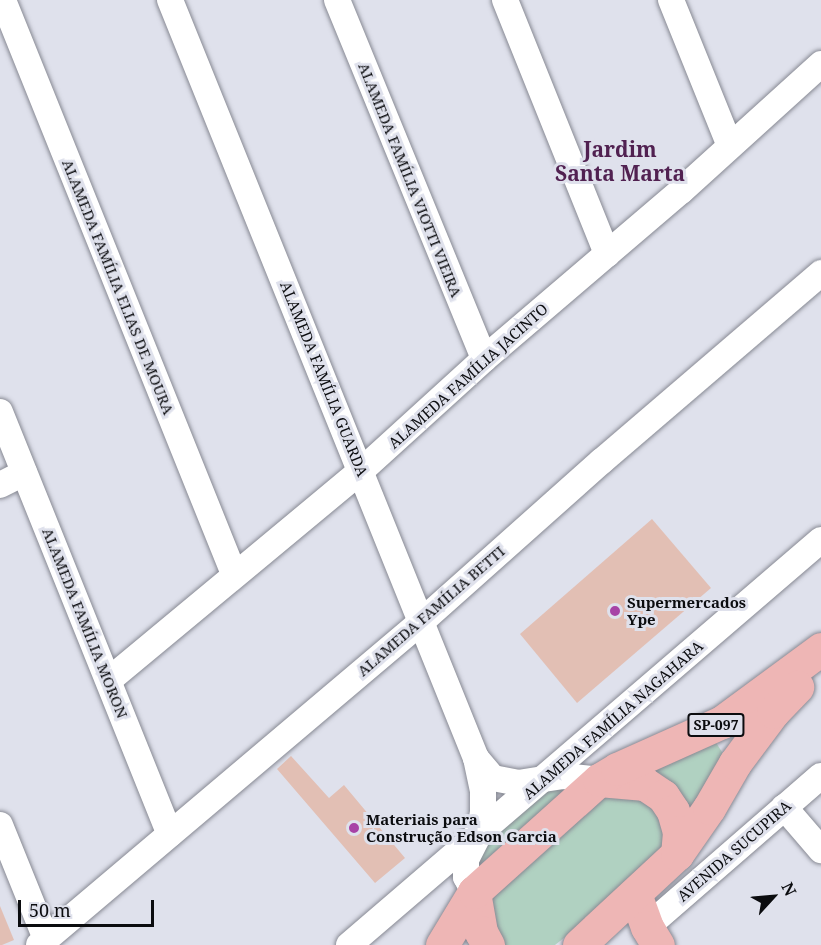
<!DOCTYPE html>
<html>
<head>
<meta charset="utf-8">
<style>
  body { margin:0 }
  #map { position:relative; width:821px; height:945px; overflow:hidden; background:#dfe1ec; font-family:"Noto Serif",serif }
  div>[style] { position:absolute }
  .green>* { inset:0; background:#b0d1c1 }
  .building>* { inset:0; background:#e2bfb4 }
  .roads { filter:drop-shadow(0 0 2px #878993) drop-shadow(0 0 2px #878993) }
  .minor>* { height:26px; margin:-13px; padding:0 13px; transform-origin:13px; border-radius:13px; background:#fff }
  .major>* { height:33px; margin:-16.5px; padding:0 16.5px; transform-origin:16.5px; border-radius:16.5px; background:#eeb6b5 }
  .dots>* { width:16px; height:16px; translate:-50% -50%; box-sizing:border-box; border:3px solid #dfe1ec; border-radius:50% }
  span { translate:-50% -50%; white-space:nowrap; text-align:center; line-height:1.15; -webkit-text-stroke:6px #dfe1ec; paint-order:stroke }
  .shield-label span { padding:2px 4px; background:#dfe1ec; border:2px solid; border-radius:4px; -webkit-text-stroke-width:0 }
  .shield-label { font-size:14px; color:#0b0c0f; font-weight:700 }
  .street-label { font-size:15px; color:#0b0c0f }
  .poi-label { font-size:15px; color:#0b0c0f; font-weight:700 }
  .left { translate:0 -50%; text-align:left }
  .district-label { font-size:21px; color:#512151; font-weight:700 }
  .north { position:absolute; left:743px; top:867px; width:60px; height:60px; -webkit-text-stroke:4px #dfe1ec; paint-order:stroke; rotate:64deg; font-size:16px; font-weight:700; line-height:24px; text-align:center; color:#0b0c0f }
  .north::after { content:''; display:block; margin:auto; width:21px; height:27px; background:#0b0c0f; clip-path:polygon(50% 0,100% 100%,50% 72%,0 100%) }
  .scale { position:absolute; left:18px; top:900px; width:136px; height:27px; box-sizing:border-box; border:3px solid #0b0c0f; border-top:0; padding-left:8px; font-size:18px; line-height:21px; white-space:nowrap; color:#0b0c0f; -webkit-text-stroke:4px #dfe1ec; paint-order:stroke }
</style>
</head>
<body>
<div id="map">
  <div class="green">
    <i style="clip-path:polygon(712px 736px,725px 757px,693px 810px,634px 772px)"></i>
    <i style="clip-path:polygon(560px 781px,572px 785px,480px 865px,473px 856px)"></i>
    <i style="clip-path:polygon(605px 796px,649px 801px,664px 830px,661px 853px,615px 898px,555px 945px,496px 945px,488px 902px)"></i>
  </div>
  <div class="building">
    <i style="clip-path:polygon(652px 519px,711px 588px,577px 703px,520px 634px)"></i>
    <i style="clip-path:polygon(291px 756px,329px 798px,344px 785px,405px 858px,375px 883px,277px 769px)"></i>
    <i style="clip-path:polygon(0 906px,14px 940px,2px 945px,0 945px)"></i>
  </div>
  <div class="roads">
    <div class="minor">
      <i style="left:3px;top:0;width:619px;rotate:68.08deg"></i>
      <i style="left:170px;top:0;width:817px;rotate:68.02deg"></i>
      <i style="left:476px;top:758px;width:34px;rotate:78deg"></i>
      <i style="left:483px;top:791px;width:21px;rotate:90deg"></i>
      <i style="left:483px;top:812px;width:22px;rotate:100deg"></i>
      <i style="left:479px;top:834px;width:29px;rotate:117deg"></i>
      <i style="left:466px;top:860px;width:17px;rotate:90deg"></i>
      <i style="left:466px;top:877px;width:17px;rotate:62deg"></i>
      <i style="left:337px;top:0;width:388px;rotate:67.7deg"></i>
      <i style="left:505px;top:0;width:274px;rotate:68.1deg"></i>
      <i style="left:671px;top:0;width:157px;rotate:68deg"></i>
      <i style="left:0;top:412px;width:455px;rotate:68.1deg"></i>
      <i style="left:0;top:485px;width:27px;rotate:-27deg"></i>
      <i style="left:109px;top:680px;width:327px;rotate:-39.7deg"></i>
      <i style="left:361px;top:471px;width:166px;rotate:-42.3deg"></i>
      <i style="left:484px;top:359px;width:259px;rotate:-40.5deg"></i>
      <i style="left:681px;top:191px;width:189px;rotate:-42.2deg"></i>
      <i style="left:476px;top:758px;width:26px;rotate:50deg"></i>
      <i style="left:493px;top:778px;width:25px;rotate:11deg"></i>
      <i style="left:518px;top:783px;width:46px;rotate:-8.8deg"></i>
      <i style="left:563px;top:776px;width:36px;rotate:6deg"></i>
      <i style="left:784px;top:807px;width:57px;rotate:49.3deg"></i>
      <i style="left:0;top:825px;width:123px;rotate:68deg"></i>
      <i style="left:647px;top:927px;width:230px;rotate:-41deg"></i>
      <i style="left:39px;top:945px;width:500px;rotate:-40.22deg"></i>
      <i style="left:421px;top:622px;width:242px;rotate:-41.7deg"></i>
      <i style="left:602px;top:461px;width:289px;rotate:-40.6deg"></i>
      <i style="left:349px;top:945px;width:622px;rotate:-40.63deg"></i>
    </div>
    <div class="major">
      <i style="left:599px;top:780px;width:46px;rotate:5deg"></i>
      <i style="left:645px;top:784px;width:22px;rotate:34deg"></i>
      <i style="left:663px;top:796px;width:18px;rotate:56deg"></i>
      <i style="left:673px;top:811px;width:22px;rotate:74deg"></i>
      <i style="left:679px;top:832px;width:22px;rotate:95deg"></i>
      <i style="left:474px;top:892px;width:41px;rotate:80.1deg"></i>
      <i style="left:481px;top:932px;width:15px;rotate:62deg"></i>
      <i style="left:635px;top:894px;width:35px;rotate:70deg"></i>
      <i style="left:647px;top:927px;width:21px;rotate:59deg"></i>
      <i style="left:442px;top:945px;width:62px;rotate:-58.9deg"></i>
      <i style="left:474px;top:892px;width:168px;rotate:-41.9deg"></i>
      <i style="left:599px;top:780px;width:21px;rotate:-31deg"></i>
      <i style="left:617px;top:769px;width:115px;rotate:-24.1deg"></i>
      <i style="left:722px;top:722px;width:123px;rotate:-36.4deg"></i>
      <i style="left:579px;top:945px;width:134px;rotate:-42.9deg"></i>
      <i style="left:677px;top:854px;width:56px;rotate:-55.2deg"></i>
      <i style="left:709px;top:808px;width:52px;rotate:-60deg"></i>
      <i style="left:735px;top:763px;width:64px;rotate:-53.3deg"></i>
      <i style="left:773px;top:712px;width:35px;rotate:-46deg"></i>
    </div>
  </div>
  <div class="dots">
    <i style="left:615px;top:611px;background:#a742a6"></i>
    <i style="left:354px;top:828px;background:#a742a6"></i>
  </div>
  <div class="shield-label">
    <span style="left:716px;top:725px">SP-097</span>
  </div>
  <div class="street-label">
    <span style="left:410px;top:180px;rotate:68deg">ALAMEDA FAMÍLIA VIOTTI VIEIRA</span>
    <span style="left:118px;top:287px;rotate:68deg">ALAMEDA FAMÍLIA ELIAS DE MOURA</span>
    <span style="left:468px;top:376px;rotate:-42deg">ALAMEDA FAMÍLIA JACINTO</span>
    <span style="left:324px;top:379px;rotate:68deg">ALAMEDA FAMÍLIA GUARDA</span>
    <span style="left:431px;top:611px;rotate:-41deg">ALAMEDA FAMÍLIA BETTI</span>
    <span style="left:85px;top:623px;rotate:68deg">ALAMEDA FAMÍLIA MORON</span>
    <span style="left:613px;top:720px;rotate:-41deg">ALAMEDA FAMÍLIA NAGAHARA</span>
    <span style="left:734px;top:851px;rotate:-41deg">AVENIDA SUCUPIRA</span>
  </div>
  <div class="poi-label">
    <span class="left" style="left:627px;top:611px">Supermercados<br>Ype</span>
    <span class="left" style="left:366px;top:828px">Materiais para<br>Construção Edson Garcia</span>
  </div>
  <div class="district-label">
    <span style="left:620px;top:161px">Jardim<br>Santa Marta</span>
  </div>
  <div class="north">N</div>
  <div class="scale">50 m</div>
</div>
</body>
</html>
